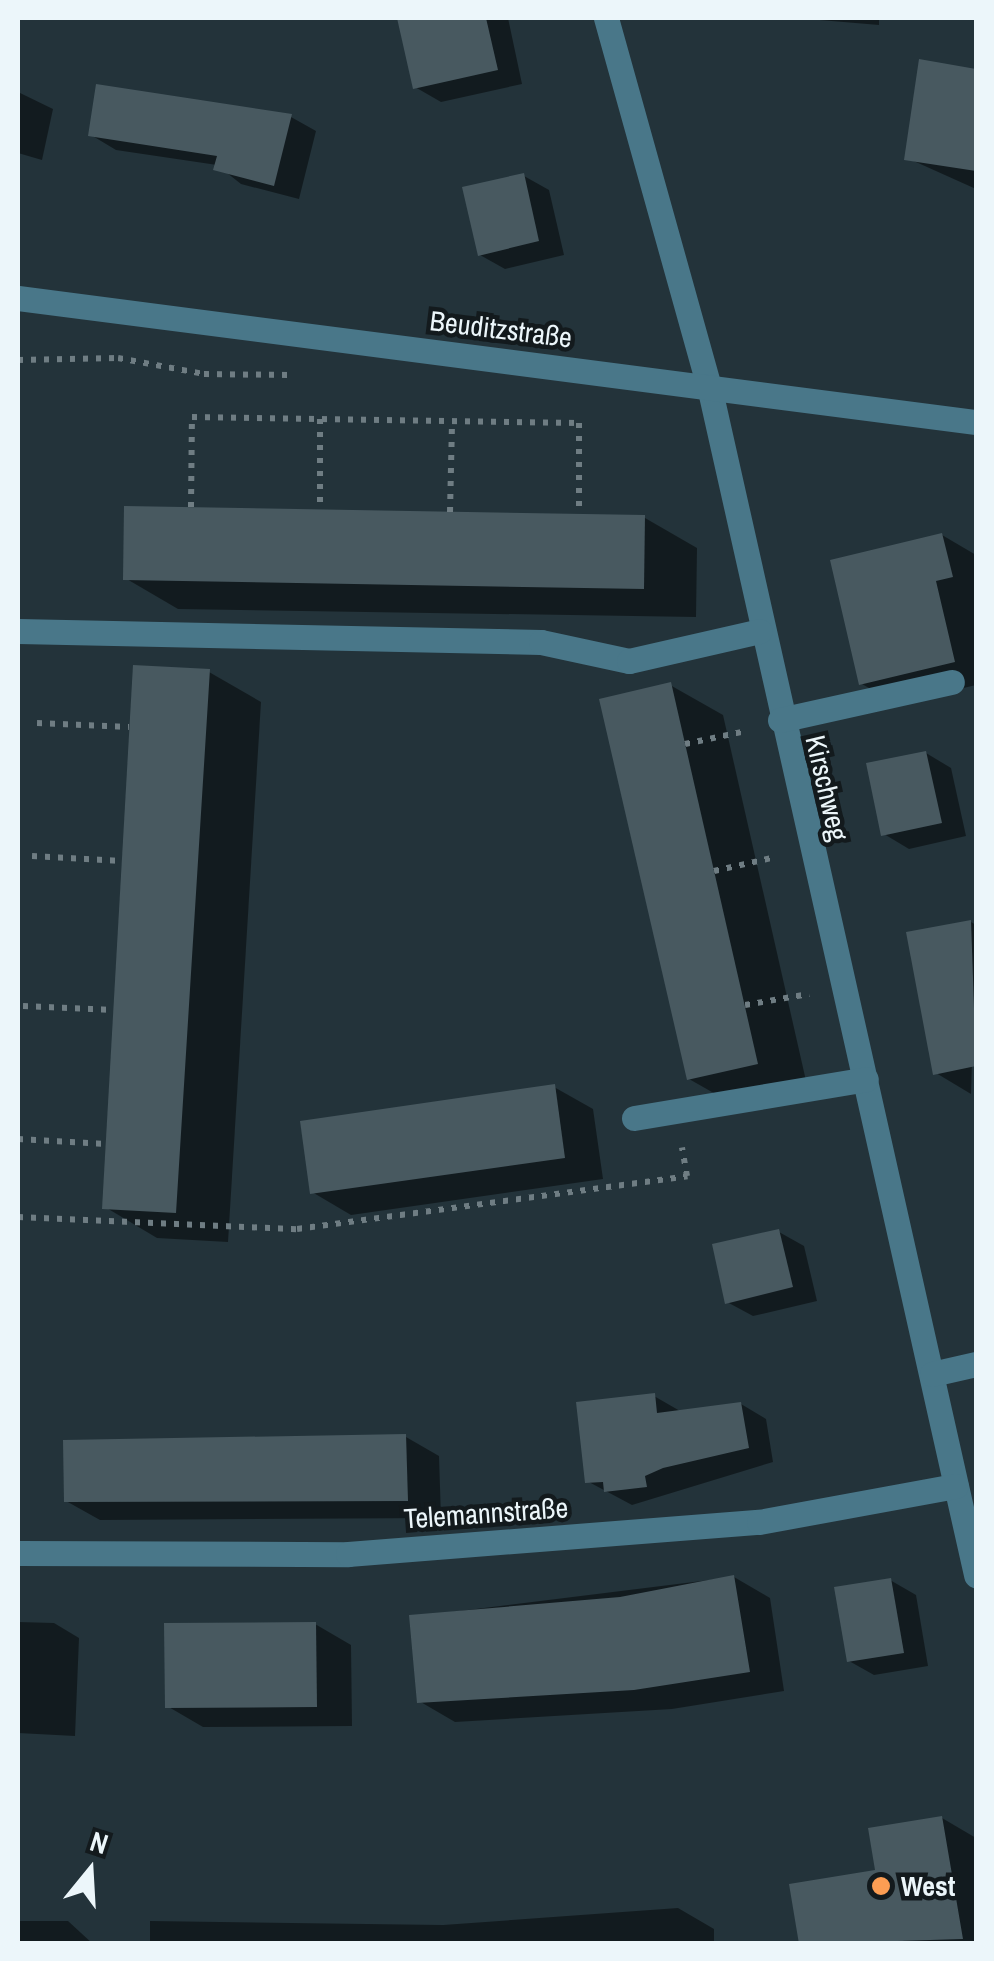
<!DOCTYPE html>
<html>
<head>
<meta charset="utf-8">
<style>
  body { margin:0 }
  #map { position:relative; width:994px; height:1961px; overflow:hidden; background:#23333a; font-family:"Archivo Narrow",sans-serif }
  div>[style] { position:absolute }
  .shadow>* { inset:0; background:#0007 }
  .building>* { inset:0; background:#485960 }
  .path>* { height:6px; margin-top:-3px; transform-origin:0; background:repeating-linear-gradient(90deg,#6f7d83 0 5px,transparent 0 13px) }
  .minor>* { height:25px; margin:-12.5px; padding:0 12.5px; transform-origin:12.5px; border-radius:12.5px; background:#497789 }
  .dots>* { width:28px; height:28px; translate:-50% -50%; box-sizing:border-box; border:5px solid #131a1d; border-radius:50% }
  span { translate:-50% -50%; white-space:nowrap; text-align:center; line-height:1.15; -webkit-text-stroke:9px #131a1d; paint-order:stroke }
  .street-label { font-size:28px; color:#ecf6fa }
  .poi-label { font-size:28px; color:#ecf6fa; font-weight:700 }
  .left { translate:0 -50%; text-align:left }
  .frame { position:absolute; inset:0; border:20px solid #ecf6fa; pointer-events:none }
  .north { position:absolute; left:40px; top:1821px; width:100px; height:100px; -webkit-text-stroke:8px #131a1d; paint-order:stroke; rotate:18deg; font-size:28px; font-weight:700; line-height:40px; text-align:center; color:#ecf6fa }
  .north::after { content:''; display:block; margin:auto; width:35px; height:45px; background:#ecf6fa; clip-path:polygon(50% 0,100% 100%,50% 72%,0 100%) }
</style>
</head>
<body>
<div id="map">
  <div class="shadow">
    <i style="clip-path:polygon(400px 18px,508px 18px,522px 84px,441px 102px,415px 87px)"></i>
    <i style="clip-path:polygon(796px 18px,879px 18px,879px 25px)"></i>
    <i style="clip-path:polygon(921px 62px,976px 71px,976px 189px,907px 158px)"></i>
    <i style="clip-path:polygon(18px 92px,53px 109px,42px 160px,18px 153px)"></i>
    <i style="clip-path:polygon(291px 117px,316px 131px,299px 199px,241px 184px,217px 165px,116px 150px,91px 135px)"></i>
    <i style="clip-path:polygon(524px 176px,549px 190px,564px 255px,505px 269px,480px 255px)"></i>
    <i style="clip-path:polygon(645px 518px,697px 548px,696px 617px,178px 609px,125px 578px)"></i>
    <i style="clip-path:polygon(942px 535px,976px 555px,976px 685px,897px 704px,862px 684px)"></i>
    <i style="clip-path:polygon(209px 672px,261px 702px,228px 1242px,157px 1238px,105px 1207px)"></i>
    <i style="clip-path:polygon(670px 685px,723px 715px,809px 1094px,742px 1109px,689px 1079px)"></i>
    <i style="clip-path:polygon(926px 753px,951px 768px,966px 836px,909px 849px,884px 834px)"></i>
    <i style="clip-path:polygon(971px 922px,976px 925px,971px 1094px,936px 1073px)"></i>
    <i style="clip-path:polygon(554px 1087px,593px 1109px,603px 1179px,351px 1215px,312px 1192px)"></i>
    <i style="clip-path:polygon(779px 1232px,804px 1246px,817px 1301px,753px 1316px,727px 1302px)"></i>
    <i style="clip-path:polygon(654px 1396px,680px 1411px,741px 1404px,766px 1419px,773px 1462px,632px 1505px,587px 1481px)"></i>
    <i style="clip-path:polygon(406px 1437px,439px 1456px,441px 1518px,100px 1520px,66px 1501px)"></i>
    <i style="clip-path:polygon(734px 1577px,770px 1598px,784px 1691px,672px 1709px,455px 1722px,419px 1701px,412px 1617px)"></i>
    <i style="clip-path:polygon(890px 1580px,916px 1595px,928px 1666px,874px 1675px,849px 1661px)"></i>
    <i style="clip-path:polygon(18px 1622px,54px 1623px,79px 1638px,75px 1736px,18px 1733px)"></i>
    <i style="clip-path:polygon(315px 1624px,351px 1645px,352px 1726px,203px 1727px,167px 1706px)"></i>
    <i style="clip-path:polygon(942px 1818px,976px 1838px,976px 1944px,904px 1944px,881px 1828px)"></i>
    <i style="clip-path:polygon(869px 1900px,874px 1944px,802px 1944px)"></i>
    <i style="clip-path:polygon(678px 1908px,714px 1929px,714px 1944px,150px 1944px,150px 1921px,443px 1925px)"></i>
    <i style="clip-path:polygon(18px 1921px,68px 1921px,93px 1944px,18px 1944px)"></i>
  </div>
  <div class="building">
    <i style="clip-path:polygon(397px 18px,486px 18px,498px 70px,413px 89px)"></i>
    <i style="clip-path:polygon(919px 59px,976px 69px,976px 171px,904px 160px)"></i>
    <i style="clip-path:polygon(96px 84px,292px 114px,274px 186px,213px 170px,217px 156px,88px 136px)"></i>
    <i style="clip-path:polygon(524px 173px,539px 241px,478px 256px,462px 187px)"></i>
    <i style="clip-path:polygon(124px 506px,645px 515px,644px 589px,123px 580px)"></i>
    <i style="clip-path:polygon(942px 533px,953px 577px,936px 581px,955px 662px,859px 685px,830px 560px)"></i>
    <i style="clip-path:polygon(133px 665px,210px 669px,176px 1213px,102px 1209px)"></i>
    <i style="clip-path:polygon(671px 682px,758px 1064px,687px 1080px,599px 699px)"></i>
    <i style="clip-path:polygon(926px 751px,942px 823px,881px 836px,866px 763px)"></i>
    <i style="clip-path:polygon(971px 920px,976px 1066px,933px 1075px,906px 932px)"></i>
    <i style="clip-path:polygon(555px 1084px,565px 1158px,310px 1194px,300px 1121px)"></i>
    <i style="clip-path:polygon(779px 1229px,793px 1287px,725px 1304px,712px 1244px)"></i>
    <i style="clip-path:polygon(655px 1393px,657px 1413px,741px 1402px,749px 1448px,663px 1468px,645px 1476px,647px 1487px,604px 1492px,603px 1482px,585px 1483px,576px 1402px)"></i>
    <i style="clip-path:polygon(406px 1434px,408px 1501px,64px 1502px,63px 1440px)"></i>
    <i style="clip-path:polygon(734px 1575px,750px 1672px,634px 1690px,417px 1703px,409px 1615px,620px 1597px)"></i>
    <i style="clip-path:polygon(891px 1578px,904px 1653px,847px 1662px,834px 1587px)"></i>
    <i style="clip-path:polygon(316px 1622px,317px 1707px,165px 1708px,164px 1623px)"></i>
    <i style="clip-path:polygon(942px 1816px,963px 1939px,799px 1944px,789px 1884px,875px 1870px,868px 1828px)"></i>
  </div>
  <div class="path">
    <i style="left:18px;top:360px;width:100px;rotate:-1.1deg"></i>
    <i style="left:118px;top:358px;width:87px;rotate:10.5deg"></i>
    <i style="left:204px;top:374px;width:85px;rotate:0.7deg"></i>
    <i style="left:320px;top:419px;width:90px;rotate:90deg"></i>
    <i style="left:191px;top:507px;width:90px;rotate:-89.4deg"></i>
    <i style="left:192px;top:417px;width:387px;rotate:0.9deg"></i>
    <i style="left:579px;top:423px;width:91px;rotate:90deg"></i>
    <i style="left:450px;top:512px;width:91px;rotate:-88.7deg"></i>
    <i style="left:37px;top:723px;width:92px;rotate:2.5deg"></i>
    <i style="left:685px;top:744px;width:62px;rotate:-12deg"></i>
    <i style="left:32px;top:856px;width:90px;rotate:3.2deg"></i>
    <i style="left:714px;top:871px;width:64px;rotate:-12.7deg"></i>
    <i style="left:745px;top:1005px;width:65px;rotate:-9.8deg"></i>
    <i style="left:23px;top:1006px;width:91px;rotate:2.5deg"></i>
    <i style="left:18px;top:1139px;width:88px;rotate:3.3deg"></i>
    <i style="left:18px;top:1217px;width:279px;rotate:2.5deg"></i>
    <i style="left:297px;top:1229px;width:394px;rotate:-7.7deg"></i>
    <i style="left:687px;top:1176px;width:29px;rotate:-100deg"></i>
  </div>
  <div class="minor">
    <i style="left:606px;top:18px;width:382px;rotate:74.4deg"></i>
    <i style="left:709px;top:386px;width:1219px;rotate:77.34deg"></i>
    <i style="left:18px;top:298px;width:966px;rotate:7.38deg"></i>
    <i style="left:18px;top:631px;width:523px;rotate:1.2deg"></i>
    <i style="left:541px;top:642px;width:90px;rotate:12.2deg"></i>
    <i style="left:629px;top:661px;width:134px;rotate:-12.9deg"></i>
    <i style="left:780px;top:720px;width:176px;rotate:-12.5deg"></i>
    <i style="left:634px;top:1118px;width:235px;rotate:-9.5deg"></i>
    <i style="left:932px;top:1374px;width:45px;rotate:-12.8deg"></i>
    <i style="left:18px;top:1553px;width:330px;rotate:0.2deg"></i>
    <i style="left:348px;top:1554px;width:412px;rotate:-4.5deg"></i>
    <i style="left:759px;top:1522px;width:200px;rotate:-10.4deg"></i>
  </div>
  <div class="dots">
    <i style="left:881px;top:1886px;background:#fc9d53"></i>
  </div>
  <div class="street-label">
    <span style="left:501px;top:329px;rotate:7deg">Beuditzstraße</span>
    <span style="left:827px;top:788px;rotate:77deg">Kirschweg</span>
    <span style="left:486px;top:1513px;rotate:-4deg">Telemannstraße</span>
  </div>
  <div class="poi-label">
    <span class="left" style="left:901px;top:1886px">West</span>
  </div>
  <div class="frame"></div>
  <div class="north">N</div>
</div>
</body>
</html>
